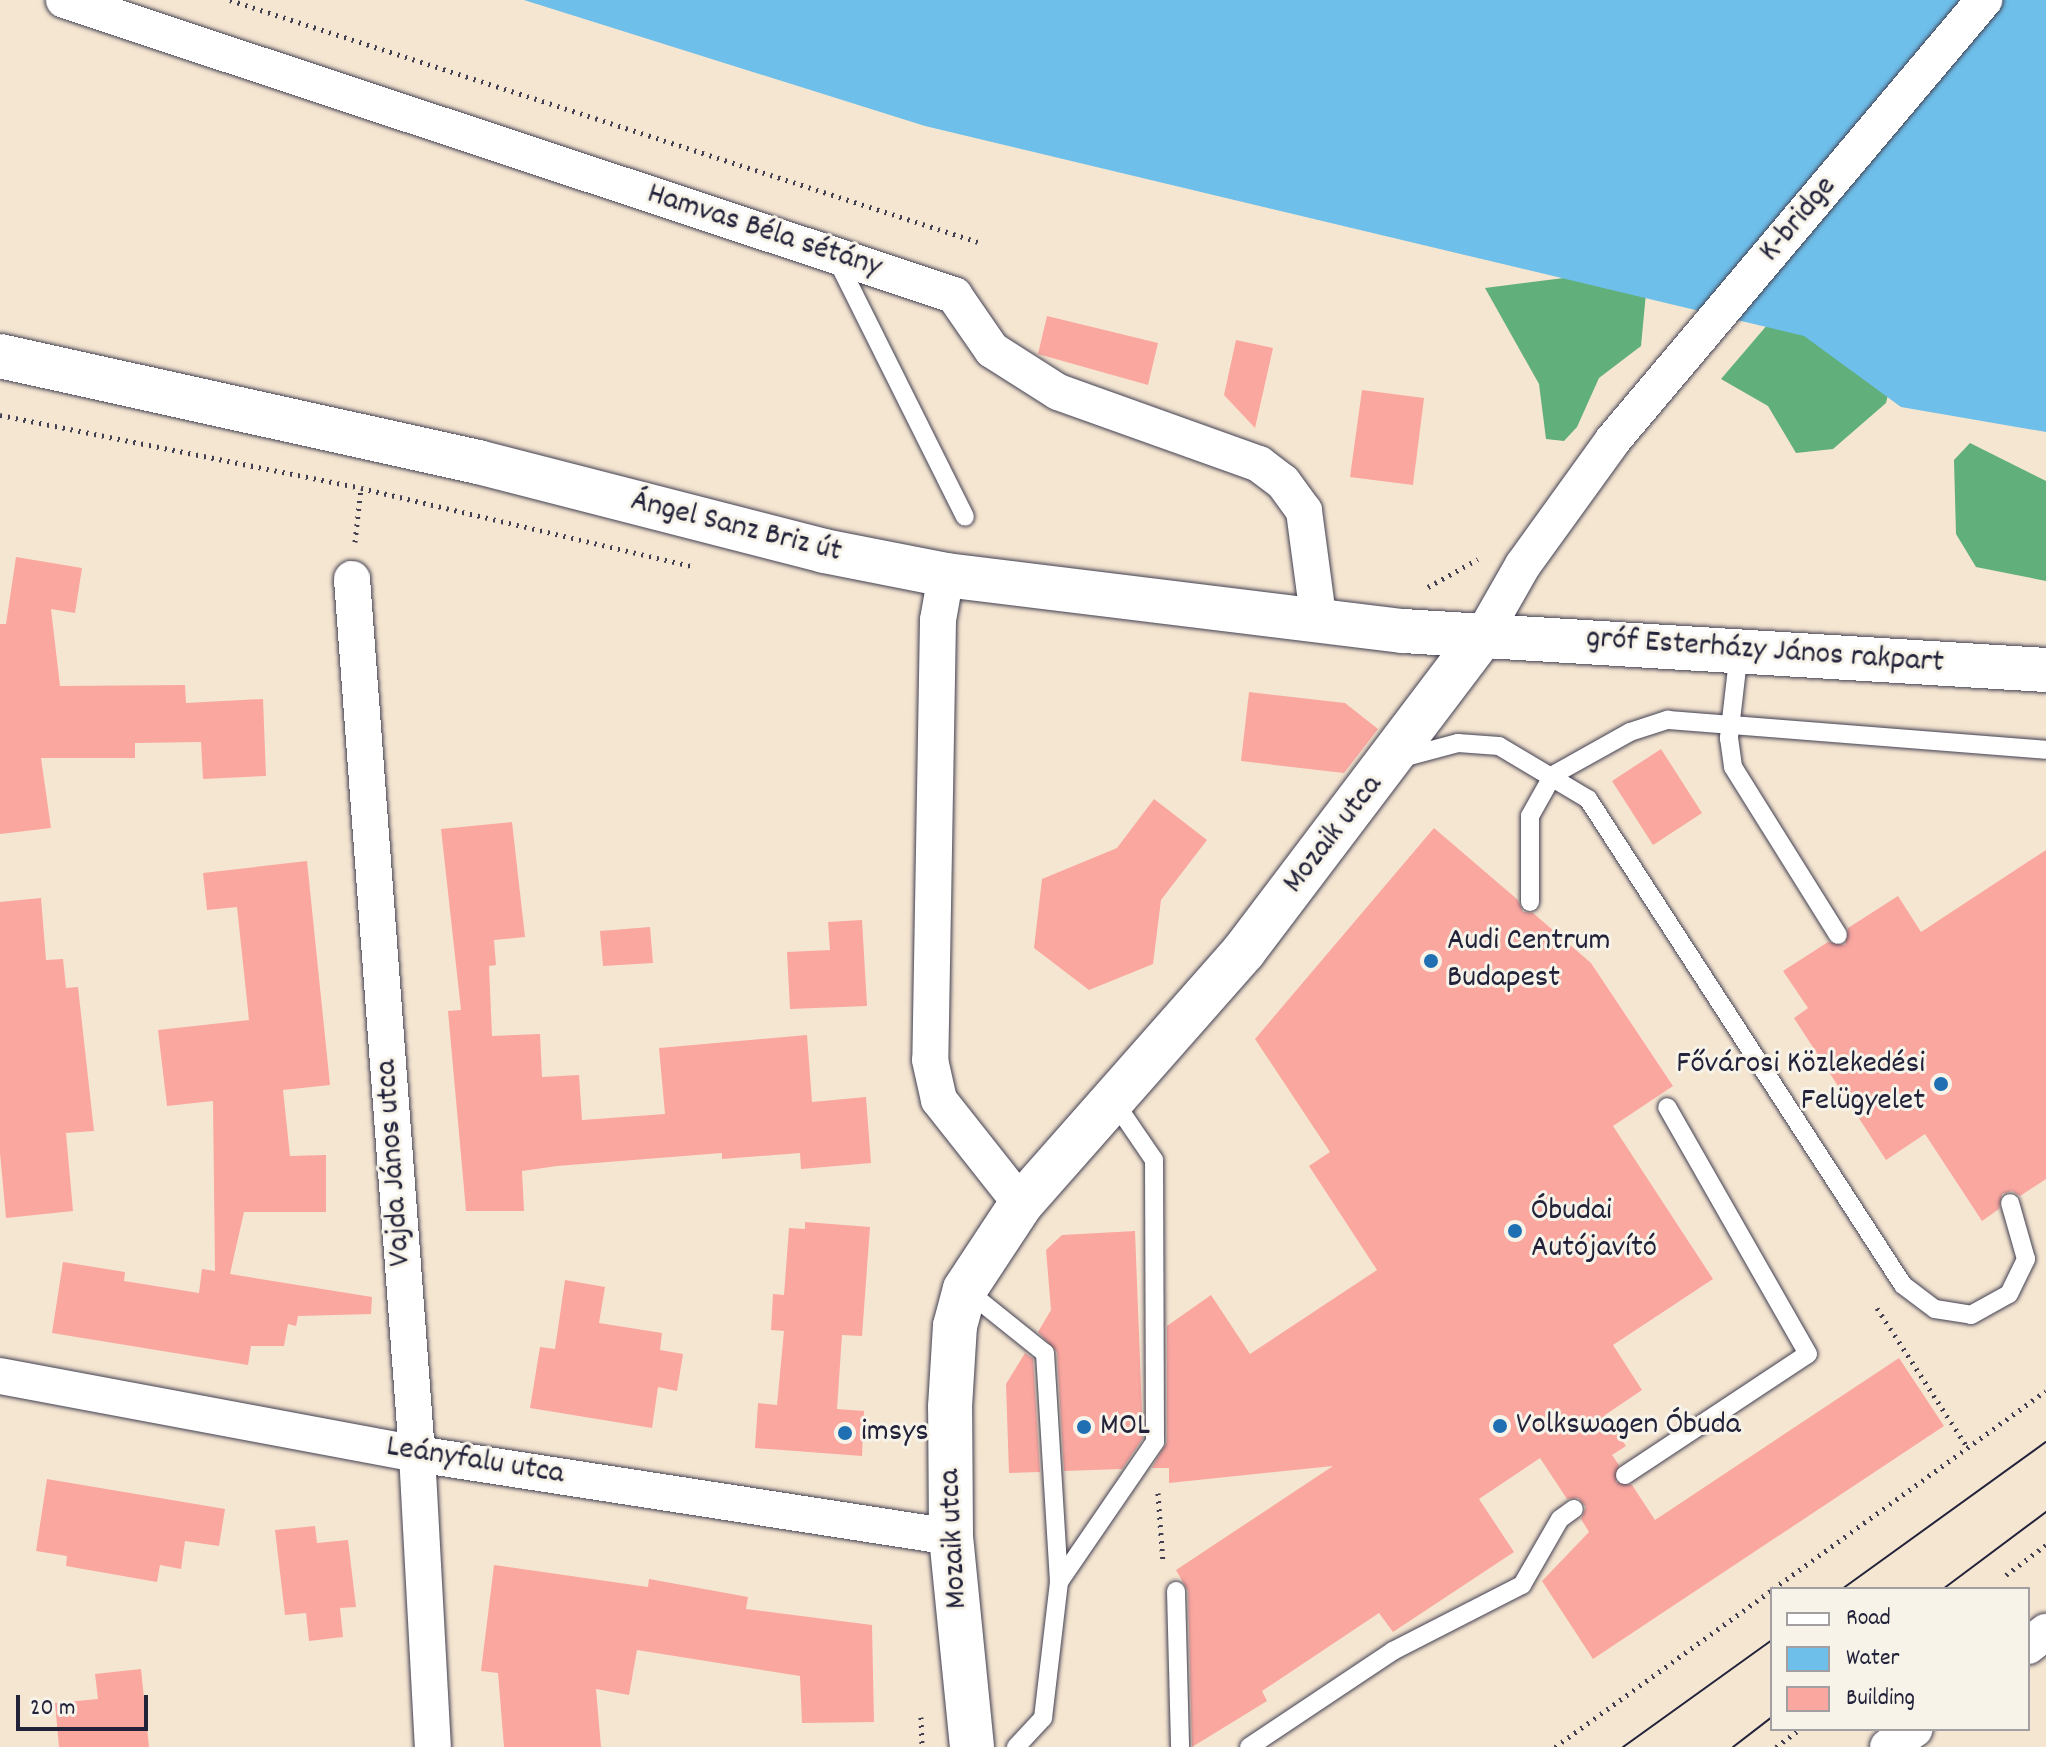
<!DOCTYPE html>
<html>
<head>
<meta charset="utf-8">
<style>
  body { margin:0 }
  #map { position:relative; width:2046px; height:1747px; overflow:hidden; background:#f5e6d1; font-family:Dekko,sans-serif }
  div>[style] { position:absolute }
  .forest>* { inset:0; background:#61af7a }
  .water>* { inset:0; background:#6ebfea }
  .building>* { inset:0; background:#faa7a0 }
  .path>* { height:5px; margin-top:-2.5px; transform-origin:0; background:repeating-linear-gradient(90deg,#423f52 0 2px,transparent 0 8px) }
  .roads { filter:drop-shadow(0 0 2px #423f52) drop-shadow(0 0 2px #423f52) }
  .lane>* { height:18px; margin:-9px; padding:0 9px; transform-origin:9px; border-radius:9px; background:#fff }
  .street>* { height:36px; margin:-18px; padding:0 18px; transform-origin:18px; border-radius:18px; background:#fff }
  .secondary>* { height:44px; margin:-22px; padding:0 22px; transform-origin:22px; border-radius:22px; background:#fff }
  .tram>* { height:2px; margin:-1px; padding:0 1px; transform-origin:1px; border-radius:1px; background:#22223b }
  .dots>* { width:22px; height:22px; translate:-50% -50%; box-sizing:border-box; border:4px solid #f7f3e8; border-radius:50% }
  span { translate:-50% -50%; white-space:nowrap; text-align:center; line-height:1.15; -webkit-text-stroke:6px #f7f3e8; paint-order:stroke }
  .street-label { font-size:32px; color:#22223b }
  .poi-label { font-size:32px; color:#22223b }
  .left { translate:0 -50%; text-align:left }
  .right { translate:-100% -50%; text-align:right }
  .legend { position:absolute; left:1770px; top:1587px; width:260px; height:144px; box-sizing:border-box; background:#f7f3e8; border:2px solid #a29fa3; margin:0; padding:10px 14px; list-style:none; font-size:24px; color:#22223b }
  .legend li { display:flex; align-items:center; gap:16px; height:40px }
  .legend b { width:40px; border:2px solid #a29fa3 }
  .scale { position:absolute; left:16px; top:1695px; width:132px; height:36px; box-sizing:border-box; border:4px solid #22223b; border-top:0; padding-left:10px; font-size:24px; line-height:28px; white-space:nowrap; color:#22223b; -webkit-text-stroke:6px #f7f3e8; paint-order:stroke }
</style>
</head>
<body>
<div id="map">
  <div class="forest">
    <i style="clip-path:polygon(1604px 273px,1646px 293px,1641px 346px,1599px 378px,1577px 427px,1564px 441px,1546px 439px,1539px 384px,1485px 288px)"></i>
    <i style="clip-path:polygon(1780px 310px,1894px 370px,1886px 403px,1833px 449px,1796px 453px,1768px 406px,1721px 379px)"></i>
    <i style="clip-path:polygon(1970px 443px,2046px 481px,2046px 581px,1976px 567px,1956px 534px,1954px 460px)"></i>
  </div>
  <div class="water">
    <i style="clip-path:polygon(524px 0,2046px 0,2046px 432px,1901px 407px,1804px 336px,925px 126px)"></i>
  </div>
  <div class="building">
    <i style="clip-path:polygon(1047px 316px,1158px 343px,1148px 385px,1038px 354px)"></i>
    <i style="clip-path:polygon(1236px 340px,1273px 348px,1255px 428px,1224px 395px)"></i>
    <i style="clip-path:polygon(1362px 390px,1424px 398px,1413px 485px,1350px 477px)"></i>
    <i style="clip-path:polygon(16px 557px,82px 568px,75px 613px,51px 609px,60px 686px,185px 685px,186px 703px,263px 699px,266px 776px,203px 779px,201px 742px,135px 743px,135px 758px,41px 758px,51px 828px,0 834px,0 624px,6px 624px)"></i>
    <i style="clip-path:polygon(1249px 692px,1345px 703px,1378px 729px,1344px 773px,1241px 761px)"></i>
    <i style="clip-path:polygon(1661px 749px,1702px 813px,1653px 845px,1612px 781px)"></i>
    <i style="clip-path:polygon(1154px 799px,1207px 840px,1161px 900px,1153px 964px,1089px 990px,1034px 948px,1042px 879px,1117px 848px)"></i>
    <i style="clip-path:polygon(512px 822px,525px 937px,494px 940px,496px 965px,489px 966px,492px 1036px,540px 1034px,542px 1077px,579px 1075px,582px 1120px,665px 1114px,659px 1048px,807px 1035px,812px 1102px,866px 1097px,871px 1163px,801px 1169px,800px 1153px,722px 1159px,722px 1153px,557px 1166px,522px 1171px,524px 1211px,466px 1211px,448px 1011px,461px 1010px,441px 829px)"></i>
    <i style="clip-path:polygon(1434px 828px,1518px 900px,1523px 912px,1533px 913px,1591px 963px,1673px 1086px,1613px 1126px,1713px 1279px,1613px 1345px,1642px 1390px,1605px 1415px,1626px 1446px,1612px 1455px,1619px 1465px,1616px 1482px,1632px 1485px,1655px 1520px,1899px 1358px,1944px 1426px,1593px 1659px,1542px 1581px,1589px 1532px,1581px 1519px,1586px 1507px,1578px 1498px,1567px 1499px,1540px 1458px,1479px 1499px,1514px 1552px,1393px 1632px,1379px 1613px,1262px 1691px,1267px 1701px,1192px 1747px,1188px 1591px,1176px 1570px,1333px 1466px,1169px 1483px,1169px 1468px,1152px 1468px,1167px 1442px,1167px 1326px,1211px 1295px,1250px 1354px,1377px 1270px,1309px 1166px,1330px 1152px,1255px 1039px)"></i>
    <i style="clip-path:polygon(2046px 850px,2046px 1179px,2020px 1196px,2012px 1191px,2002px 1194px,1999px 1209px,1982px 1221px,1925px 1134px,1886px 1160px,1794px 1018px,1808px 1008px,1783px 971px,1828px 942px,1845px 945px,1848px 928px,1898px 896px,1921px 932px)"></i>
    <i style="clip-path:polygon(307px 861px,330px 1085px,283px 1090px,290px 1156px,326px 1155px,326px 1212px,244px 1212px,230px 1274px,372px 1297px,371px 1314px,298px 1316px,296px 1326px,288px 1324px,284px 1346px,251px 1346px,248px 1365px,52px 1333px,63px 1262px,125px 1272px,124px 1281px,199px 1293px,202px 1269px,215px 1271px,213px 1101px,167px 1106px,158px 1030px,249px 1020px,237px 907px,207px 910px,203px 873px)"></i>
    <i style="clip-path:polygon(41px 898px,46px 960px,63px 959px,66px 988px,78px 987px,94px 1131px,66px 1133px,73px 1211px,6px 1218px,0 1153px,0 902px)"></i>
    <i style="clip-path:polygon(862px 920px,867px 1006px,790px 1009px,787px 952px,830px 950px,828px 922px)"></i>
    <i style="clip-path:polygon(650px 927px,653px 963px,603px 966px,600px 931px)"></i>
    <i style="clip-path:polygon(805px 1222px,870px 1227px,862px 1336px,842px 1335px,837px 1409px,864px 1411px,862px 1456px,755px 1448px,758px 1403px,777px 1405px,784px 1331px,771px 1330px,773px 1294px,784px 1295px,789px 1228px,805px 1229px)"></i>
    <i style="clip-path:polygon(1135px 1231px,1143px 1438px,1122px 1469px,1064px 1471px,1057px 1352px,1038px 1332px,1051px 1310px,1046px 1250px,1062px 1235px)"></i>
    <i style="clip-path:polygon(565px 1280px,605px 1287px,599px 1323px,662px 1333px,660px 1350px,683px 1354px,677px 1391px,658px 1387px,652px 1428px,530px 1408px,540px 1347px,555px 1349px)"></i>
    <i style="clip-path:polygon(1025px 1353px,1033px 1359px,1040px 1472px,1009px 1473px,1006px 1384px)"></i>
    <i style="clip-path:polygon(47px 1479px,225px 1509px,219px 1546px,185px 1541px,181px 1569px,160px 1565px,157px 1582px,66px 1566px,67px 1556px,36px 1551px)"></i>
    <i style="clip-path:polygon(315px 1526px,317px 1543px,348px 1540px,356px 1607px,340px 1608px,343px 1637px,309px 1641px,306px 1613px,285px 1615px,275px 1530px)"></i>
    <i style="clip-path:polygon(494px 1565px,648px 1587px,649px 1579px,748px 1597px,746px 1609px,872px 1625px,874px 1722px,802px 1723px,800px 1676px,637px 1650px,629px 1695px,596px 1689px,601px 1747px,504px 1747px,498px 1673px,481px 1671px)"></i>
    <i style="clip-path:polygon(141px 1669px,149px 1747px,59px 1747px,55px 1703px,98px 1699px,95px 1674px)"></i>
  </div>
  <div class="path">
    <i style="left:230px;top:0;width:786px;rotate:17.93deg"></i>
    <i style="left:0;top:415px;width:368px;rotate:11.4deg"></i>
    <i style="left:361px;top:488px;width:342px;rotate:13.3deg"></i>
    <i style="left:355px;top:542px;width:54px;rotate:-83.7deg"></i>
    <i style="left:1428px;top:587px;width:57px;rotate:-29.2deg"></i>
    <i style="left:1877px;top:1308px;width:167px;rotate:57deg"></i>
    <i style="left:1158px;top:1493px;width:70px;rotate:85.9deg"></i>
    <i style="left:2006px;top:1575px;width:50px;rotate:-36.9deg"></i>
    <i style="left:1773px;top:1589px;width:337px;rotate:-36deg"></i>
    <i style="left:921px;top:1717px;width:30px;rotate:88deg"></i>
    <i style="left:1555px;top:1747px;width:268px;rotate:-35.9deg"></i>
    <i style="left:1776px;top:1747px;width:30px;rotate:-37deg"></i>
  </div>
  <div class="roads">
    <div class="lane">
      <i style="left:836px;top:258px;width:289px;rotate:63.5deg"></i>
      <i style="left:1739px;top:651px;width:88px;rotate:96.6deg"></i>
      <i style="left:1729px;top:738px;width:29px;rotate:82deg"></i>
      <i style="left:1733px;top:767px;width:198px;rotate:58deg"></i>
      <i style="left:1398px;top:759px;width:62px;rotate:-14.9deg"></i>
      <i style="left:1458px;top:743px;width:41px;rotate:4.2deg"></i>
      <i style="left:1499px;top:746px;width:104px;rotate:30.8deg"></i>
      <i style="left:1588px;top:799px;width:579px;rotate:57.05deg"></i>
      <i style="left:1903px;top:1285px;width:40px;rotate:37deg"></i>
      <i style="left:1935px;top:1309px;width:36px;rotate:9deg"></i>
      <i style="left:1971px;top:1315px;width:43px;rotate:-28.9deg"></i>
      <i style="left:2009px;top:1294px;width:39px;rotate:-64deg"></i>
      <i style="left:2026px;top:1259px;width:58px;rotate:-105.9deg"></i>
      <i style="left:1530px;top:902px;width:86px;rotate:-90deg"></i>
      <i style="left:1530px;top:816px;width:47px;rotate:-60.7deg"></i>
      <i style="left:1553px;top:775px;width:88px;rotate:-29.2deg"></i>
      <i style="left:1630px;top:732px;width:40px;rotate:-18deg"></i>
      <i style="left:1668px;top:720px;width:379px;rotate:4.5deg"></i>
      <i style="left:965px;top:1289px;width:102px;rotate:38.7deg"></i>
      <i style="left:1045px;top:1353px;width:229px;rotate:86.5deg"></i>
      <i style="left:1059px;top:1582px;width:137px;rotate:96.7deg"></i>
      <i style="left:1043px;top:1718px;width:40px;rotate:133deg"></i>
      <i style="left:1625px;top:1475px;width:219px;rotate:-33.5deg"></i>
      <i style="left:1808px;top:1354px;width:284px;rotate:-119.7deg"></i>
      <i style="left:1059px;top:1582px;width:170px;rotate:-55.6deg"></i>
      <i style="left:1155px;top:1442px;width:282px;rotate:-90.2deg"></i>
      <i style="left:1154px;top:1160px;width:73px;rotate:-124.3deg"></i>
      <i style="left:1176px;top:1591px;width:156px;rotate:88.5deg"></i>
      <i style="left:1249px;top:1747px;width:173px;rotate:-33.7deg"></i>
      <i style="left:1393px;top:1651px;width:145px;rotate:-27.1deg"></i>
      <i style="left:1522px;top:1585px;width:76px;rotate:-60.1deg"></i>
      <i style="left:1560px;top:1519px;width:17px;rotate:-36deg"></i>
    </div>
    <div class="street">
      <i style="left:64px;top:0;width:938px;rotate:18.34deg"></i>
      <i style="left:954px;top:295px;width:67px;rotate:55.4deg"></i>
      <i style="left:992px;top:350px;width:78px;rotate:32.5deg"></i>
      <i style="left:1058px;top:392px;width:214px;rotate:19.7deg"></i>
      <i style="left:1259px;top:464px;width:30px;rotate:37deg"></i>
      <i style="left:1283px;top:482px;width:36px;rotate:54deg"></i>
      <i style="left:1304px;top:511px;width:113px;rotate:82.4deg"></i>
      <i style="left:946px;top:575px;width:46px;rotate:100.1deg"></i>
      <i style="left:938px;top:620px;width:440px;rotate:91deg"></i>
      <i style="left:930px;top:1060px;width:41px;rotate:77.3deg"></i>
      <i style="left:939px;top:1100px;width:132px;rotate:51.7deg"></i>
      <i style="left:352px;top:579px;width:877px;rotate:85.75deg"></i>
      <i style="left:417px;top:1454px;width:293px;rotate:86.9deg"></i>
      <i style="left:1483px;top:635px;width:81px;rotate:-60.3deg"></i>
      <i style="left:1523px;top:565px;width:154px;rotate:-54.2deg"></i>
      <i style="left:1613px;top:440px;width:576px;rotate:-49.86deg"></i>
      <i style="left:0;top:1376px;width:424px;rotate:10.6deg"></i>
      <i style="left:417px;top:1454px;width:540px;rotate:8.83deg"></i>
      <i style="left:2028px;top:1646px;width:23px;rotate:-38deg"></i>
      <i style="left:1888px;top:1747px;width:32px;rotate:-34deg"></i>
    </div>
    <div class="secondary">
      <i style="left:0;top:356px;width:490px;rotate:12.5deg"></i>
      <i style="left:478px;top:462px;width:357px;rotate:14.4deg"></i>
      <i style="left:824px;top:551px;width:124px;rotate:11.1deg"></i>
      <i style="left:946px;top:575px;width:460px;rotate:7deg"></i>
      <i style="left:1403px;top:631px;width:644px;rotate:3.47deg"></i>
      <i style="left:972px;top:1747px;width:211px;rotate:-95.7deg"></i>
      <i style="left:951px;top:1537px;width:130px;rotate:-90.4deg"></i>
      <i style="left:950px;top:1407px;width:81px;rotate:-86.5deg"></i>
      <i style="left:955px;top:1326px;width:38px;rotate:-75deg"></i>
      <i style="left:965px;top:1289px;width:102px;rotate:-56.6deg"></i>
      <i style="left:1021px;top:1204px;width:337px;rotate:-48.6deg"></i>
      <i style="left:1244px;top:951px;width:396px;rotate:-52.9deg"></i>
    </div>
  </div>
  <div class="tram">
    <i style="left:1842px;top:1589px;width:251px;rotate:-35.8deg"></i>
    <i style="left:1943px;top:1589px;width:129px;rotate:-36.8deg"></i>
    <i style="left:1623px;top:1747px;width:183px;rotate:-35.7deg"></i>
    <i style="left:1733px;top:1747px;width:49px;rotate:-37.6deg"></i>
  </div>
  <div class="dots">
    <i style="left:1431px;top:961px;background:#1f6fb2"></i>
    <i style="left:1941px;top:1084px;background:#1f6fb2"></i>
    <i style="left:1515px;top:1231px;background:#1f6fb2"></i>
    <i style="left:1500px;top:1426px;background:#1f6fb2"></i>
    <i style="left:1084px;top:1427px;background:#1f6fb2"></i>
    <i style="left:845px;top:1433px;background:#1f6fb2"></i>
  </div>
  <div class="street-label">
    <span style="left:1799px;top:220px;rotate:-50deg">K-bridge</span>
    <span style="left:764px;top:232px;rotate:18deg">Hamvas Béla sétány</span>
    <span style="left:736px;top:528px;rotate:14deg">Ángel Sanz Briz út</span>
    <span style="left:1765px;top:652px;rotate:4deg">gróf Esterházy János rakpart</span>
    <span style="left:1334px;top:835px;rotate:-52deg">Mozaik utca</span>
    <span style="left:395px;top:1163px;rotate:-94deg">Vajda János utca</span>
    <span style="left:475px;top:1462px;rotate:9deg">Leányfalu utca</span>
    <span style="left:955px;top:1539px;rotate:-93deg">Mozaik utca</span>
  </div>
  <div class="poi-label">
    <span class="left" style="left:1447px;top:961px">Audi Centrum<br>Budapest</span>
    <span class="right" style="left:1925px;top:1084px">Fővárosi Közlekedési<br>Felügyelet</span>
    <span class="left" style="left:1531px;top:1231px">Óbudai<br>Autójavító</span>
    <span class="left" style="left:1516px;top:1426px">Volkswagen Óbuda</span>
    <span class="left" style="left:1100px;top:1427px">MOL</span>
    <span class="left" style="left:861px;top:1433px">imsys</span>
  </div>
  <ul class="legend">
  <li><b style="height:10px;background:#fff"></b>Road</li>
  <li><b style="height:22px;background:#6ebfea"></b>Water</li>
  <li><b style="height:22px;background:#faa7a0"></b>Building</li>
  </ul>
  <div class="scale">20 m</div>
</div>
</body>
</html>
